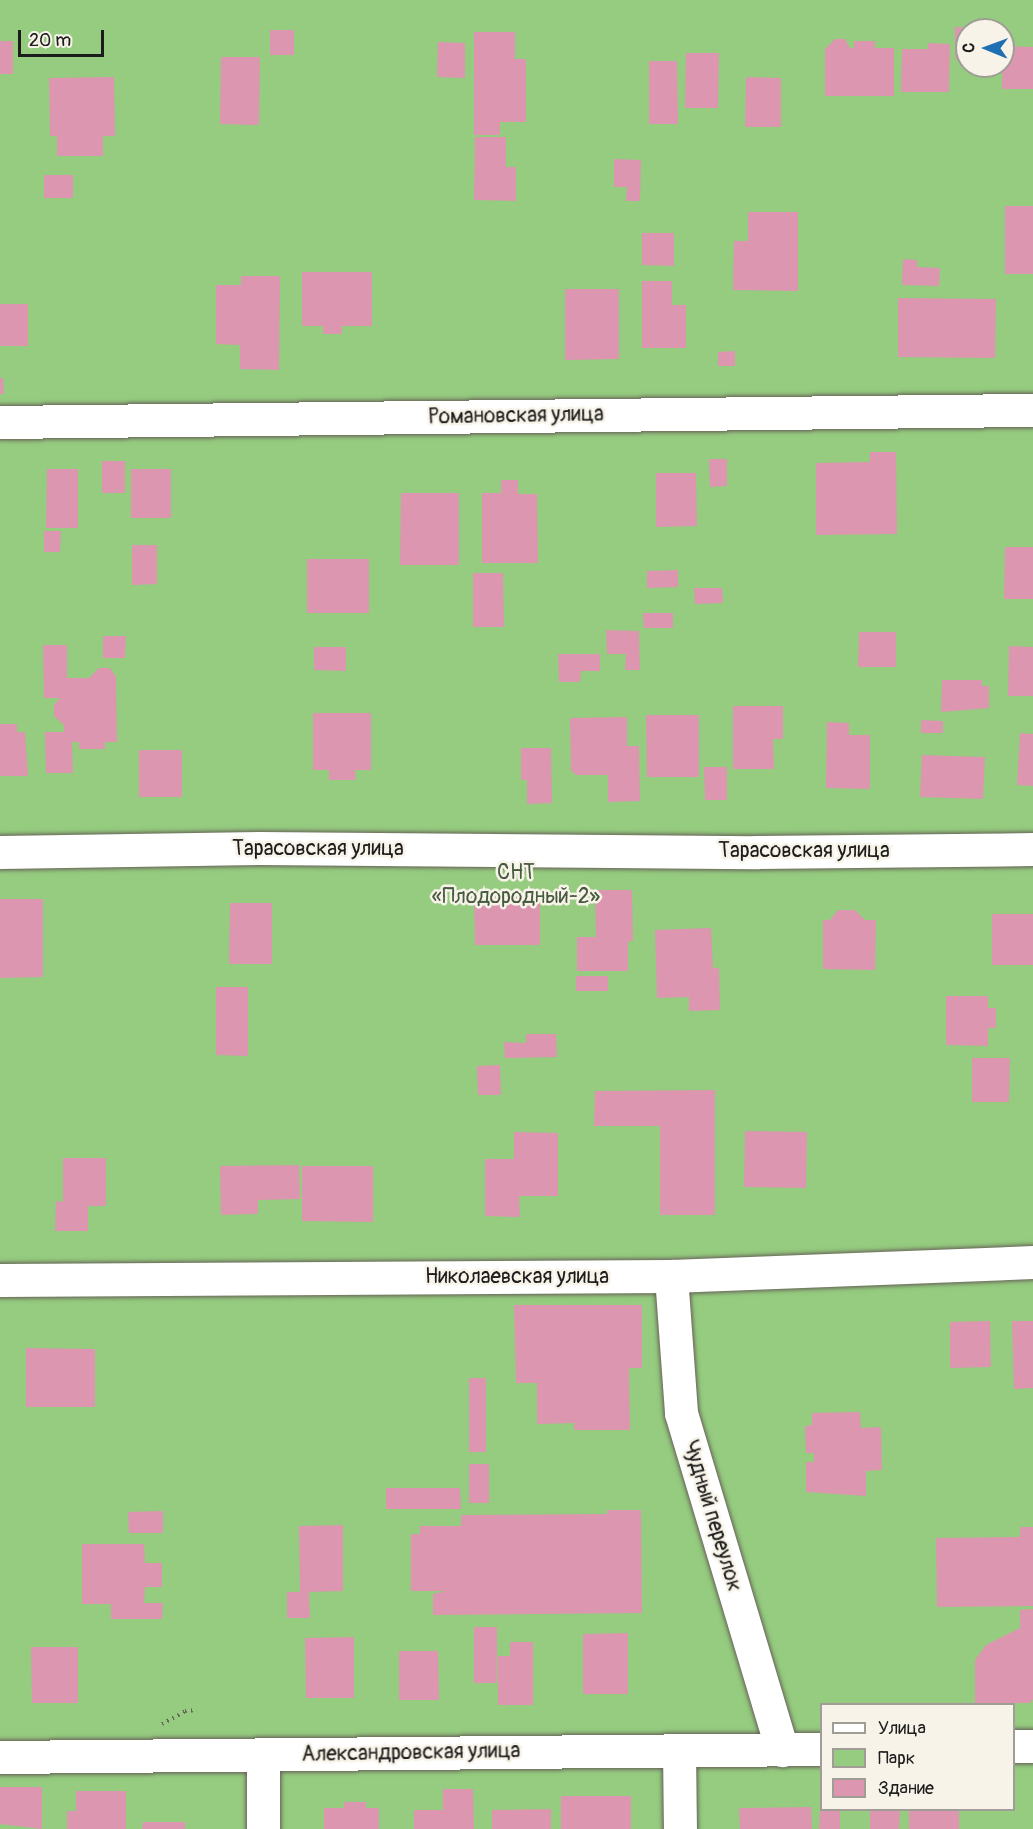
<!DOCTYPE html>
<html>
<head>
<meta charset="utf-8">
<style>
  body { margin:0 }
  #map { position:relative; width:1033px; height:1829px; overflow:hidden; background:#f4e3cb; font-family:Pangolin,sans-serif }
  div>[style] { position:absolute }
  .green>* { inset:0; background:#95cc7f }
  .building>* { inset:0; background:#dc96b0 }
  .path>* { height:4px; margin-top:-2px; transform-origin:0; background:repeating-linear-gradient(90deg,#686259 0 1.5px,transparent 0 6px) }
  .roads { filter:drop-shadow(0 0 2px #686259) drop-shadow(0 0 2px #686259) }
  .minor>* { height:33px; margin:-16.5px; padding:0 16.5px; transform-origin:16.5px; border-radius:16.5px; background:#fff }
  span { translate:-50% -50%; white-space:nowrap; text-align:center; line-height:1.15; -webkit-text-stroke:5px #f7f3e8; paint-order:stroke }
  .street-label { font-size:21px; color:#1c1c1c }
  .park-label { font-size:21px; color:#465a3f }
  .legend { position:absolute; left:820px; top:1703px; width:195px; height:108px; box-sizing:border-box; background:#f7f3e8; border:2px solid #9f9d96; margin:0; padding:8px 10px; list-style:none; font-size:18px; color:#1c1c1c }
  .legend li { display:flex; align-items:center; gap:12px; height:30px }
  .legend b { width:30px; border:2px solid #9f9d96 }
  .north { position:absolute; left:955px; top:18px; width:60px; height:60px; box-sizing:border-box; background:#f7f3e8; border:2px solid #9f9d96; border-radius:50%; rotate:271deg; font-size:16px; font-weight:700; line-height:24px; text-align:center; color:#1c1c1c }
  .north::after { content:''; display:block; margin:auto; width:21px; height:27px; background:#1f6fb2; clip-path:polygon(50% 0,100% 100%,50% 72%,0 100%) }
  .scale { position:absolute; left:18px; top:30px; width:86px; height:27px; box-sizing:border-box; border:3px solid #1c1c1c; border-top:0; padding-left:8px; font-size:18px; line-height:21px; white-space:nowrap; color:#1c1c1c; -webkit-text-stroke:4px #f7f3e8; paint-order:stroke }
</style>
</head>
<body>
<div id="map">
  <div class="green">
    <i style="clip-path:polygon(evenodd,0 0,1033px 0,1033px 1829px,0 1829px,0 0,967px 30px,1003px 30px,1003px 66px,967px 66px,967px 30px,0 0,822px 1704px,1014px 1704px,1014px 1810px,822px 1810px,822px 1704px)"></i>
  </div>
  <div class="building">
    <i style="clip-path:polygon(955px 27px,978px 28px,967px 30px,967px 59px,955px 59px)"></i>
    <i style="clip-path:polygon(270px 30px,294px 30px,294px 55px,270px 55px)"></i>
    <i style="clip-path:polygon(474px 32px,515px 32px,515px 59px,526px 59px,526px 122px,500px 122px,500px 135px,474px 135px)"></i>
    <i style="clip-path:polygon(835px 39px,845px 39px,850px 48px,854px 48px,854px 41px,875px 41px,875px 48px,894px 48px,894px 96px,825px 96px,825px 49px)"></i>
    <i style="clip-path:polygon(0 41px,13px 41px,13px 74px,0 74px)"></i>
    <i style="clip-path:polygon(438px 42px,465px 43px,465px 78px,437px 77px)"></i>
    <i style="clip-path:polygon(928px 43px,950px 44px,949px 92px,901px 92px,902px 49px,928px 49px)"></i>
    <i style="clip-path:polygon(1003px 46px,1033px 47px,1033px 89px,1002px 89px)"></i>
    <i style="clip-path:polygon(686px 53px,719px 53px,718px 108px,685px 108px)"></i>
    <i style="clip-path:polygon(221px 57px,260px 57px,259px 125px,220px 124px)"></i>
    <i style="clip-path:polygon(649px 61px,677px 61px,678px 124px,649px 124px)"></i>
    <i style="clip-path:polygon(114px 77px,115px 136px,103px 136px,103px 156px,57px 156px,57px 136px,50px 136px,49px 78px)"></i>
    <i style="clip-path:polygon(746px 77px,781px 78px,781px 127px,745px 127px)"></i>
    <i style="clip-path:polygon(475px 137px,506px 137px,506px 167px,516px 167px,516px 201px,474px 200px)"></i>
    <i style="clip-path:polygon(614px 159px,641px 160px,640px 201px,626px 201px,627px 187px,614px 187px)"></i>
    <i style="clip-path:polygon(44px 175px,73px 175px,73px 198px,44px 198px)"></i>
    <i style="clip-path:polygon(1005px 206px,1033px 206px,1033px 274px,1005px 274px)"></i>
    <i style="clip-path:polygon(748px 212px,798px 212px,798px 291px,733px 290px,734px 241px,748px 241px)"></i>
    <i style="clip-path:polygon(642px 233px,674px 233px,674px 266px,642px 265px)"></i>
    <i style="clip-path:polygon(903px 259px,917px 260px,917px 267px,940px 268px,939px 286px,902px 285px)"></i>
    <i style="clip-path:polygon(302px 272px,372px 272px,372px 326px,342px 326px,342px 334px,323px 334px,323px 326px,302px 326px)"></i>
    <i style="clip-path:polygon(241px 276px,280px 276px,279px 370px,240px 369px,240px 345px,216px 344px,216px 285px,241px 285px)"></i>
    <i style="clip-path:polygon(642px 281px,672px 281px,672px 305px,686px 305px,686px 348px,642px 348px)"></i>
    <i style="clip-path:polygon(565px 289px,619px 289px,619px 359px,565px 360px)"></i>
    <i style="clip-path:polygon(898px 298px,996px 299px,995px 358px,898px 357px)"></i>
    <i style="clip-path:polygon(0 304px,28px 304px,28px 346px,0 346px)"></i>
    <i style="clip-path:polygon(735px 351px,735px 366px,718px 366px,718px 352px)"></i>
    <i style="clip-path:polygon(0 378px,3px 378px,4px 394px,0 394px)"></i>
    <i style="clip-path:polygon(870px 452px,896px 452px,897px 534px,816px 535px,816px 463px,870px 462px)"></i>
    <i style="clip-path:polygon(709px 459px,727px 459px,727px 486px,710px 487px)"></i>
    <i style="clip-path:polygon(102px 461px,125px 461px,125px 493px,102px 493px)"></i>
    <i style="clip-path:polygon(47px 469px,78px 469px,78px 528px,46px 528px)"></i>
    <i style="clip-path:polygon(131px 469px,171px 469px,171px 518px,131px 518px)"></i>
    <i style="clip-path:polygon(656px 473px,696px 473px,697px 526px,656px 527px)"></i>
    <i style="clip-path:polygon(501px 480px,518px 480px,518px 494px,537px 494px,538px 563px,482px 563px,482px 493px,501px 493px)"></i>
    <i style="clip-path:polygon(401px 493px,459px 493px,459px 565px,400px 565px)"></i>
    <i style="clip-path:polygon(44px 531px,61px 531px,60px 552px,44px 552px)"></i>
    <i style="clip-path:polygon(132px 545px,157px 545px,157px 584px,132px 585px)"></i>
    <i style="clip-path:polygon(1005px 547px,1033px 547px,1033px 599px,1004px 599px)"></i>
    <i style="clip-path:polygon(307px 559px,369px 559px,369px 613px,307px 613px)"></i>
    <i style="clip-path:polygon(678px 570px,678px 587px,647px 588px,647px 571px)"></i>
    <i style="clip-path:polygon(473px 573px,503px 573px,504px 627px,473px 627px)"></i>
    <i style="clip-path:polygon(694px 588px,722px 588px,723px 603px,695px 604px)"></i>
    <i style="clip-path:polygon(643px 613px,673px 613px,673px 628px,644px 628px)"></i>
    <i style="clip-path:polygon(606px 630px,639px 631px,640px 670px,625px 670px,626px 654px,607px 654px)"></i>
    <i style="clip-path:polygon(859px 632px,896px 632px,896px 667px,858px 667px)"></i>
    <i style="clip-path:polygon(103px 636px,126px 636px,125px 658px,103px 658px)"></i>
    <i style="clip-path:polygon(43px 645px,67px 645px,67px 678px,89px 678px,99px 668px,110px 668px,116px 677px,117px 742px,105px 742px,105px 749px,79px 749px,79px 742px,72px 742px,73px 773px,46px 773px,45px 732px,64px 732px,64px 725px,54px 716px,54px 705px,60px 698px,44px 698px)"></i>
    <i style="clip-path:polygon(1009px 646px,1033px 647px,1033px 696px,1008px 696px)"></i>
    <i style="clip-path:polygon(314px 647px,346px 647px,346px 671px,314px 670px)"></i>
    <i style="clip-path:polygon(558px 654px,600px 654px,600px 671px,581px 671px,580px 682px,559px 682px)"></i>
    <i style="clip-path:polygon(942px 680px,982px 680px,982px 686px,989px 686px,989px 708px,941px 712px)"></i>
    <i style="clip-path:polygon(733px 706px,783px 706px,783px 739px,773px 739px,774px 769px,733px 769px)"></i>
    <i style="clip-path:polygon(313px 713px,371px 713px,371px 770px,355px 770px,356px 780px,329px 780px,329px 770px,313px 770px)"></i>
    <i style="clip-path:polygon(646px 715px,699px 715px,699px 777px,647px 777px)"></i>
    <i style="clip-path:polygon(627px 717px,627px 746px,639px 746px,640px 801px,608px 802px,608px 775px,576px 775px,571px 770px,570px 718px)"></i>
    <i style="clip-path:polygon(921px 720px,943px 721px,943px 733px,921px 733px)"></i>
    <i style="clip-path:polygon(827px 722px,849px 723px,849px 735px,870px 735px,870px 789px,826px 788px)"></i>
    <i style="clip-path:polygon(0 724px,17px 724px,17px 732px,25px 732px,28px 776px,0 776px)"></i>
    <i style="clip-path:polygon(1020px 733px,1033px 734px,1033px 786px,1017px 785px)"></i>
    <i style="clip-path:polygon(521px 748px,551px 748px,552px 803px,527px 804px,527px 780px,521px 780px)"></i>
    <i style="clip-path:polygon(139px 750px,182px 750px,182px 797px,139px 797px)"></i>
    <i style="clip-path:polygon(922px 755px,985px 757px,983px 799px,920px 797px)"></i>
    <i style="clip-path:polygon(704px 767px,727px 767px,727px 800px,705px 800px)"></i>
    <i style="clip-path:polygon(595px 890px,632px 890px,633px 941px,628px 941px,628px 971px,577px 971px,577px 937px,596px 937px)"></i>
    <i style="clip-path:polygon(474px 897px,540px 897px,540px 945px,475px 945px)"></i>
    <i style="clip-path:polygon(0 899px,43px 899px,43px 977px,0 978px)"></i>
    <i style="clip-path:polygon(230px 903px,272px 903px,272px 964px,229px 964px)"></i>
    <i style="clip-path:polygon(838px 910px,855px 910px,865px 920px,876px 920px,875px 970px,823px 969px,823px 920px,830px 920px)"></i>
    <i style="clip-path:polygon(992px 914px,1033px 914px,1033px 965px,992px 965px)"></i>
    <i style="clip-path:polygon(711px 928px,713px 968px,719px 968px,720px 1010px,689px 1011px,689px 997px,657px 998px,655px 930px)"></i>
    <i style="clip-path:polygon(576px 976px,608px 976px,608px 991px,576px 991px)"></i>
    <i style="clip-path:polygon(216px 987px,248px 987px,248px 1056px,216px 1055px)"></i>
    <i style="clip-path:polygon(946px 996px,988px 996px,988px 1008px,996px 1008px,996px 1028px,988px 1028px,988px 1046px,946px 1045px)"></i>
    <i style="clip-path:polygon(526px 1034px,556px 1034px,557px 1057px,505px 1058px,504px 1042px,526px 1043px)"></i>
    <i style="clip-path:polygon(972px 1058px,1010px 1058px,1009px 1102px,972px 1102px)"></i>
    <i style="clip-path:polygon(500px 1065px,501px 1095px,478px 1095px,477px 1066px)"></i>
    <i style="clip-path:polygon(715px 1090px,715px 1215px,660px 1215px,660px 1126px,594px 1126px,595px 1091px)"></i>
    <i style="clip-path:polygon(745px 1131px,807px 1132px,806px 1188px,744px 1187px)"></i>
    <i style="clip-path:polygon(514px 1132px,558px 1133px,558px 1196px,519px 1196px,520px 1217px,485px 1216px,485px 1159px,514px 1159px)"></i>
    <i style="clip-path:polygon(63px 1158px,106px 1158px,106px 1206px,88px 1206px,88px 1231px,55px 1231px,56px 1201px,63px 1202px)"></i>
    <i style="clip-path:polygon(299px 1165px,300px 1199px,258px 1200px,258px 1214px,221px 1215px,220px 1166px)"></i>
    <i style="clip-path:polygon(302px 1166px,373px 1166px,373px 1222px,302px 1221px)"></i>
    <i style="clip-path:polygon(514px 1305px,642px 1305px,642px 1368px,629px 1368px,630px 1430px,574px 1430px,574px 1423px,537px 1424px,537px 1383px,516px 1383px)"></i>
    <i style="clip-path:polygon(990px 1321px,991px 1367px,950px 1368px,950px 1322px)"></i>
    <i style="clip-path:polygon(1012px 1321px,1033px 1321px,1033px 1388px,1014px 1389px)"></i>
    <i style="clip-path:polygon(26px 1348px,95px 1349px,95px 1407px,26px 1407px)"></i>
    <i style="clip-path:polygon(469px 1378px,486px 1378px,486px 1452px,469px 1452px)"></i>
    <i style="clip-path:polygon(860px 1412px,861px 1428px,881px 1427px,882px 1470px,866px 1471px,866px 1496px,806px 1492px,806px 1462px,814px 1462px,814px 1453px,806px 1453px,805px 1426px,812px 1425px,812px 1413px)"></i>
    <i style="clip-path:polygon(469px 1464px,489px 1464px,489px 1503px,469px 1503px)"></i>
    <i style="clip-path:polygon(386px 1488px,460px 1488px,461px 1509px,386px 1509px)"></i>
    <i style="clip-path:polygon(607px 1510px,641px 1510px,642px 1613px,433px 1615px,433px 1594px,446px 1591px,411px 1591px,411px 1534px,420px 1534px,420px 1526px,461px 1526px,461px 1515px,607px 1514px)"></i>
    <i style="clip-path:polygon(163px 1511px,163px 1533px,129px 1533px,128px 1512px)"></i>
    <i style="clip-path:polygon(343px 1525px,343px 1591px,309px 1592px,310px 1618px,287px 1618px,287px 1592px,300px 1592px,299px 1526px)"></i>
    <i style="clip-path:polygon(1020px 1527px,1033px 1527px,1033px 1606px,937px 1607px,936px 1538px,1020px 1537px)"></i>
    <i style="clip-path:polygon(82px 1544px,144px 1544px,145px 1563px,162px 1563px,162px 1587px,145px 1587px,144px 1603px,163px 1603px,162px 1619px,111px 1619px,111px 1604px,82px 1604px)"></i>
    <i style="clip-path:polygon(1033px 1609px,1033px 1699px,1030px 1703px,975px 1703px,975px 1660px,986px 1645px,1020px 1628px,1020px 1610px)"></i>
    <i style="clip-path:polygon(474px 1627px,497px 1627px,497px 1683px,474px 1683px)"></i>
    <i style="clip-path:polygon(628px 1633px,628px 1694px,583px 1694px,583px 1634px)"></i>
    <i style="clip-path:polygon(354px 1637px,354px 1698px,306px 1698px,305px 1638px)"></i>
    <i style="clip-path:polygon(510px 1642px,533px 1642px,533px 1705px,498px 1705px,498px 1656px,510px 1656px)"></i>
    <i style="clip-path:polygon(31px 1647px,78px 1647px,78px 1703px,32px 1703px)"></i>
    <i style="clip-path:polygon(399px 1651px,438px 1651px,439px 1700px,399px 1700px)"></i>
    <i style="clip-path:polygon(0 1787px,42px 1787px,42px 1829px,0 1824px)"></i>
    <i style="clip-path:polygon(443px 1789px,473px 1789px,474px 1829px,414px 1829px,414px 1810px,443px 1810px)"></i>
    <i style="clip-path:polygon(76px 1791px,126px 1791px,126px 1829px,67px 1829px,67px 1811px,76px 1811px)"></i>
    <i style="clip-path:polygon(561px 1796px,631px 1796px,631px 1829px,561px 1829px)"></i>
    <i style="clip-path:polygon(344px 1802px,366px 1802px,366px 1808px,379px 1808px,379px 1829px,324px 1829px,324px 1808px,344px 1808px)"></i>
    <i style="clip-path:polygon(811px 1807px,812px 1829px,740px 1829px,739px 1808px)"></i>
    <i style="clip-path:polygon(551px 1809px,551px 1829px,492px 1829px,492px 1810px)"></i>
    <i style="clip-path:polygon(820px 1810px,840px 1810px,840px 1829px,819px 1829px)"></i>
    <i style="clip-path:polygon(870px 1810px,900px 1810px,899px 1829px,870px 1829px)"></i>
    <i style="clip-path:polygon(909px 1810px,959px 1810px,959px 1829px,909px 1829px)"></i>
    <i style="clip-path:polygon(143px 1822px,185px 1822px,185px 1829px,142px 1829px)"></i>
  </div>
  <div class="path">
    <i style="left:162px;top:1724px;width:26px;rotate:-29deg"></i>
    <i style="left:185px;top:1711px;width:12px;rotate:-5deg"></i>
  </div>
  <div class="roads">
    <div class="minor">
      <i style="left:0;top:422px;width:1033px;rotate:-0.67deg"></i>
      <i style="left:0;top:852px;width:259px;rotate:-0.9deg"></i>
      <i style="left:259px;top:848px;width:497px;rotate:0.5deg"></i>
      <i style="left:756px;top:852px;width:277px;rotate:-0.6deg"></i>
      <i style="left:671px;top:1276px;width:137px;rotate:85.8deg"></i>
      <i style="left:681px;top:1413px;width:352px;rotate:73.3deg"></i>
      <i style="left:0;top:1280px;width:671px;rotate:-0.34deg"></i>
      <i style="left:671px;top:1276px;width:362px;rotate:-2.2deg"></i>
      <i style="left:1014px;top:1746px;width:19px"></i>
      <i style="left:679px;top:1750px;width:79px;rotate:89.3deg"></i>
      <i style="left:263px;top:1754px;width:75px;rotate:90deg"></i>
      <i style="left:0;top:1757px;width:822px;rotate:-0.56deg"></i>
    </div>
  </div>
  <div class="street-label">
    <span style="left:516px;top:416px;rotate:-1deg">Романовская улица</span>
    <span style="left:318px;top:849px">Тарасовская улица</span>
    <span style="left:804px;top:851px">Тарасовская улица</span>
    <span style="left:517px;top:1277px">Николаевская улица</span>
    <span style="left:712px;top:1516px;rotate:73deg">Чудный переулок</span>
    <span style="left:411px;top:1753px;rotate:-1deg">Александровская улица</span>
  </div>
  <div class="park-label">
    <span style="left:516px;top:885px">СНТ<br>«Плодородный-2»</span>
  </div>
  <ul class="legend">
  <li><b style="height:8px;background:#fff"></b>Улица</li>
  <li><b style="height:16px;background:#95cc7f"></b>Парк</li>
  <li><b style="height:16px;background:#dc96b0"></b>Здание</li>
  </ul>
  <div class="north">С</div>
  <div class="scale">20 m</div>
</div>
</body>
</html>
